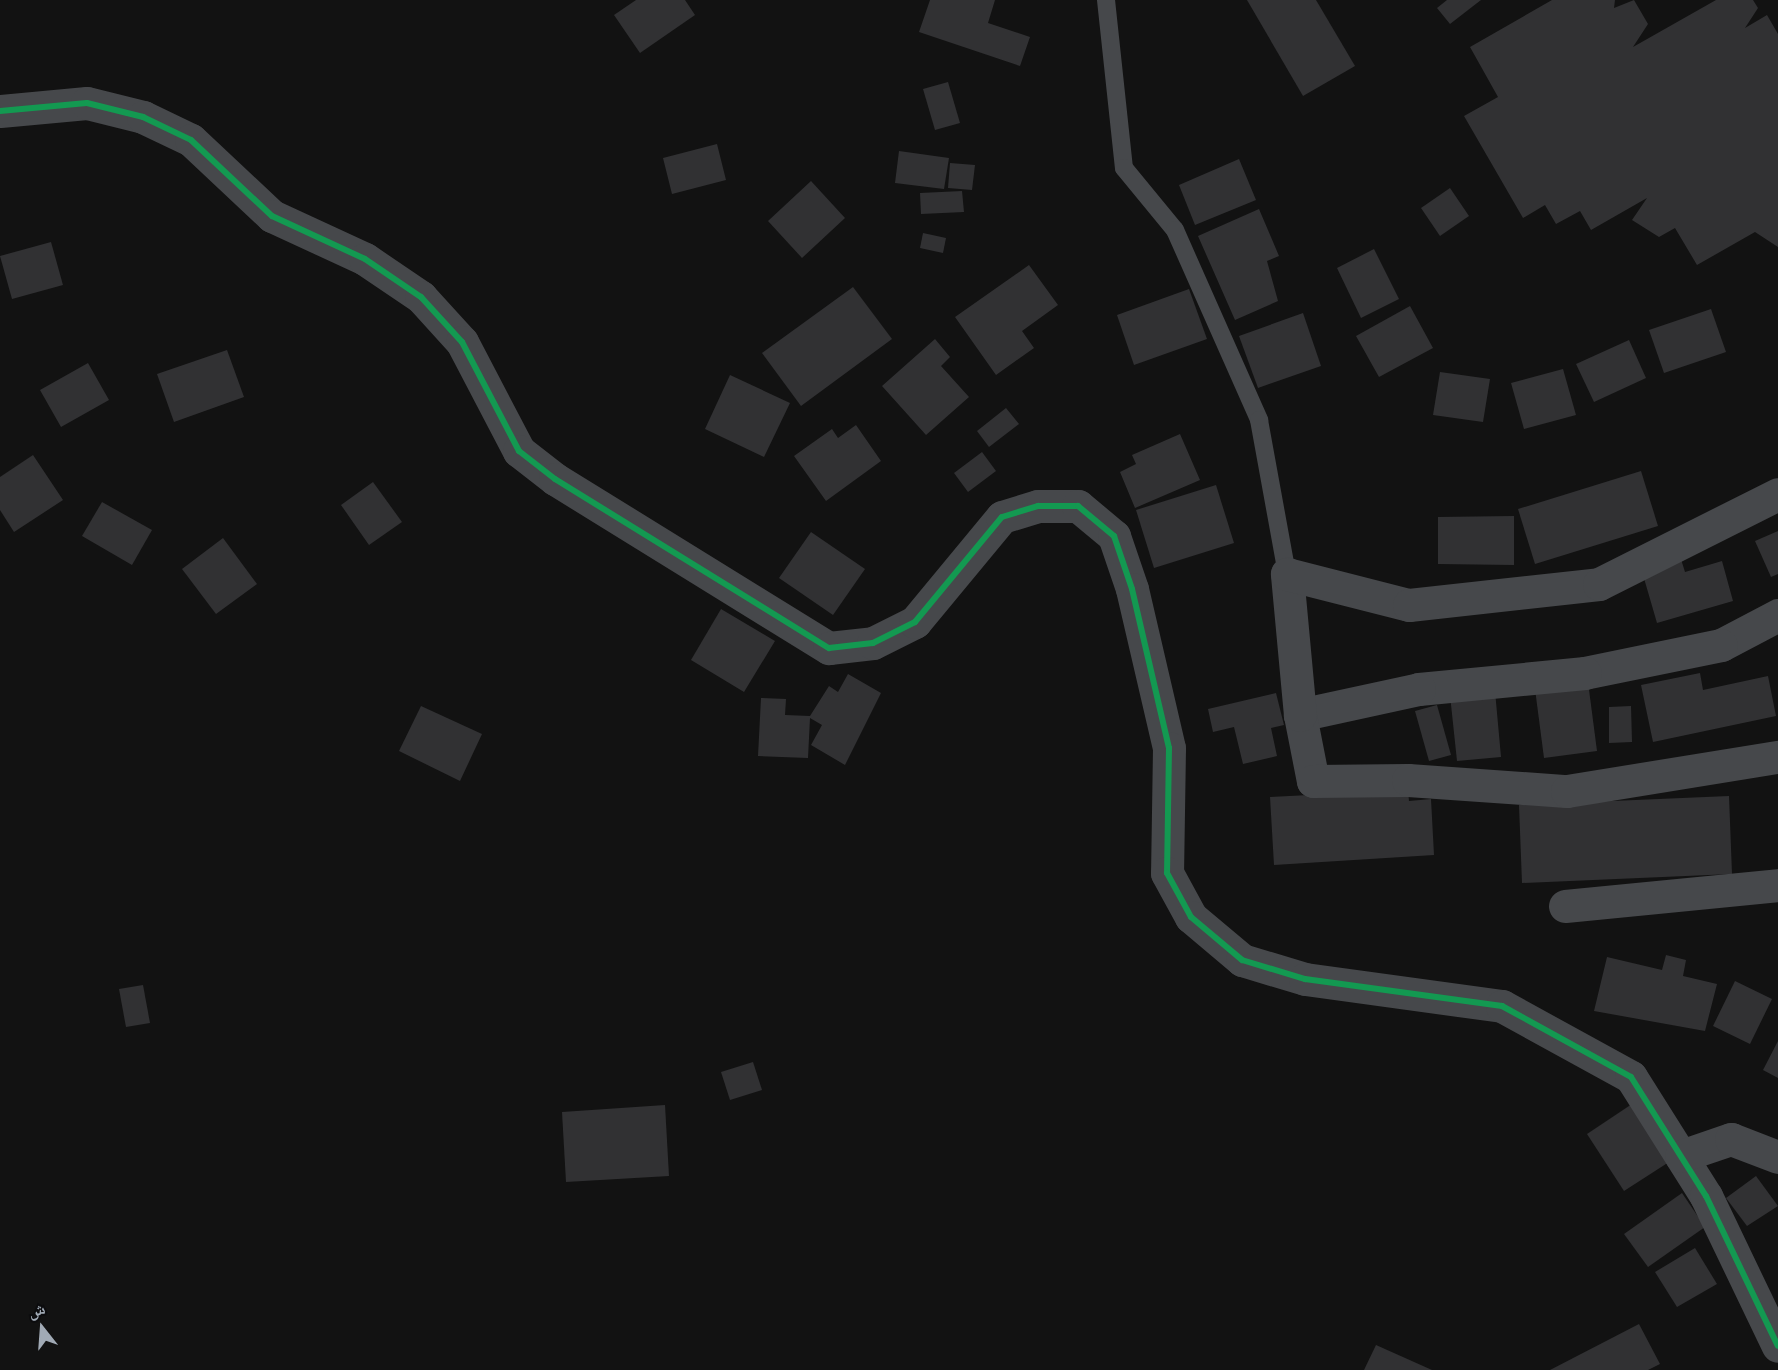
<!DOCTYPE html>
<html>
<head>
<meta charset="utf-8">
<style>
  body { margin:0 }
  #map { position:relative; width:1778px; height:1370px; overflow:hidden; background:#121212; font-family:"Source Sans 3","Noto Naskh Arabic",sans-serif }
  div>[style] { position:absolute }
  .building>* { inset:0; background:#313133 }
  .service>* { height:18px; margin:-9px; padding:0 9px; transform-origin:9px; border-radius:9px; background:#46484b }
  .minor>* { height:33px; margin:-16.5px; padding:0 16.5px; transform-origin:16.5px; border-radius:16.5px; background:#46484b }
  .cycleway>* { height:6px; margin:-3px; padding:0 3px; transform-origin:3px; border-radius:3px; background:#139951 }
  span { translate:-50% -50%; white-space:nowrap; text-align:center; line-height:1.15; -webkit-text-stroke:4.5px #0c0c0e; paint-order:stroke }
  .north { position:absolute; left:12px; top:1298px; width:60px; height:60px; -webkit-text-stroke:4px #0c0c0e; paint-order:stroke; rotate:343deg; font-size:16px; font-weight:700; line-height:24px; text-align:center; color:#a1aab5 }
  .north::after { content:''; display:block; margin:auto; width:21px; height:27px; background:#a1aab5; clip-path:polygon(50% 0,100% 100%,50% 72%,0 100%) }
</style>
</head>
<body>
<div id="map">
  <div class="building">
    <i style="clip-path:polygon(636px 0,685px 0,695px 15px,640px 53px,614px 15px)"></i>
    <i style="clip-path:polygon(930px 0,995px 0,988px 23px,1030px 37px,1020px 66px,919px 32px)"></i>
    <i style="clip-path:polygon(1247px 0,1316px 0,1355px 66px,1303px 96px)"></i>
    <i style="clip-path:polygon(1447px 0,1481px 0,1450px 24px,1437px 8px)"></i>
    <i style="clip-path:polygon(1552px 0,1615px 0,1614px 8px,1634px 0,1648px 24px,1633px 47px,1716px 0,1753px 0,1758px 8px,1745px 28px,1767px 15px,1778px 34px,1778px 247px,1755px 232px,1697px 265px,1675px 228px,1659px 237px,1632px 220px,1647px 198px,1591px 230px,1580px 211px,1556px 224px,1545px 205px,1523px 218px,1464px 116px,1498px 97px,1470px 47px)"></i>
    <i style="clip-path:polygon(948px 82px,960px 123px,935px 130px,923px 89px)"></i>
    <i style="clip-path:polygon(717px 144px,726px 180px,672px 194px,663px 158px)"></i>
    <i style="clip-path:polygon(899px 151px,949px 158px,944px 189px,895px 183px)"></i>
    <i style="clip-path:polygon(1239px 159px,1256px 200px,1195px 225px,1179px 185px)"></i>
    <i style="clip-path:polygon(950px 163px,975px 165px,972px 190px,948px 188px)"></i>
    <i style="clip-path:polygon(811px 181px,845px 218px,802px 258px,768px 221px)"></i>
    <i style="clip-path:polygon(1450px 188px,1469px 216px,1440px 236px,1421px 208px)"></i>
    <i style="clip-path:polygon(962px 191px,964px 212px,921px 214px,920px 193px)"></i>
    <i style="clip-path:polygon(1259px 209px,1279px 256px,1267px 261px,1278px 301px,1235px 320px,1198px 236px)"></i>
    <i style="clip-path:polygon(923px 233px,946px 238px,943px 253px,920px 248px)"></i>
    <i style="clip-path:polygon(51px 242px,63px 285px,12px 299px,0 256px)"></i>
    <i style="clip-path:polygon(1374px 249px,1399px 299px,1361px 318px,1337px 268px)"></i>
    <i style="clip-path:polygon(1029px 265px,1058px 305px,1022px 331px,1034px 348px,996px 375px,955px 317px)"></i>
    <i style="clip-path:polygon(853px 287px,892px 339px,801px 406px,762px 353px)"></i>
    <i style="clip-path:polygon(1189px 289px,1207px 339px,1134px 365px,1117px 315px)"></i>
    <i style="clip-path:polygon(1410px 306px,1433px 348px,1379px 377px,1356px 336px)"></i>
    <i style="clip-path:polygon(1711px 309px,1726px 352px,1664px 373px,1649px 330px)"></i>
    <i style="clip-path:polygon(1303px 313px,1321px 366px,1258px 388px,1239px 336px)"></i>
    <i style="clip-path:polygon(935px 339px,950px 357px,941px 366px,969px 397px,926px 435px,882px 386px)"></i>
    <i style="clip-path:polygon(1629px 340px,1646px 378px,1594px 402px,1576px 364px)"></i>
    <i style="clip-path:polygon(227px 350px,244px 397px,174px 422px,157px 374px)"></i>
    <i style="clip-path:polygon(88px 363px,109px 400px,61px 427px,40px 390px)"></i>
    <i style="clip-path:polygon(1563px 369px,1576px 415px,1524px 429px,1511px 383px)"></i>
    <i style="clip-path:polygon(1440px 372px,1490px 379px,1483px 422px,1433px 415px)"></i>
    <i style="clip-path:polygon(730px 375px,790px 403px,764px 457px,705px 429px)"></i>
    <i style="clip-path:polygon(1006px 408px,1019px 424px,989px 447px,977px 431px)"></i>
    <i style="clip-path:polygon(856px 425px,881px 461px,826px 501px,794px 456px,832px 429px,838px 438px)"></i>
    <i style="clip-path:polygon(1180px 434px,1200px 480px,1135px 508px,1120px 472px,1136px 464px,1132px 455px)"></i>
    <i style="clip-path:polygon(982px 452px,996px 471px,968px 492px,954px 473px)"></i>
    <i style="clip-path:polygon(33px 455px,63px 500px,14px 532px,0 510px,0 477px)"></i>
    <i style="clip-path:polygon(1641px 471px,1658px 526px,1535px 564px,1518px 509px)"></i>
    <i style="clip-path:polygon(373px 482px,402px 522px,369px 545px,341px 505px)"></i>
    <i style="clip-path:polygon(1216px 485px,1234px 543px,1154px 568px,1136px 510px)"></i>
    <i style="clip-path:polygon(102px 502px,152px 530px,132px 565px,82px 536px)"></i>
    <i style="clip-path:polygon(1514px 516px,1514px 565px,1438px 564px,1438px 517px)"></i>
    <i style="clip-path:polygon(1778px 531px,1778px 574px,1771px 577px,1755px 541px)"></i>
    <i style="clip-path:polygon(811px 532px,865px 569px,833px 615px,779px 578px)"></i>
    <i style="clip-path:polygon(223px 538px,257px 584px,216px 614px,182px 569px)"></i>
    <i style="clip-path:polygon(1680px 556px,1685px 572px,1722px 561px,1733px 601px,1657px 623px,1641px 568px)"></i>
    <i style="clip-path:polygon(721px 609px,775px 641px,744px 692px,691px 660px)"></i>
    <i style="clip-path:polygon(1700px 673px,1703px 690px,1768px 676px,1776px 716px,1653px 742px,1641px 685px)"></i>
    <i style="clip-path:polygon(848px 674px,881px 693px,845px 765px,811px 745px,822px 725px,810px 718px,808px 758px,758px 756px,761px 698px,786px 699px,785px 715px,810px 716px,829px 686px,838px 692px)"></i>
    <i style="clip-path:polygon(1588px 682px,1597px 751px,1544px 758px,1535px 689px)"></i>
    <i style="clip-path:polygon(1495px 691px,1501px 757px,1457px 761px,1450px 695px)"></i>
    <i style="clip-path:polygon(1276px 693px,1284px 725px,1271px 728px,1277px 756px,1243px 764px,1234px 727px,1213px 732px,1208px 709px)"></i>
    <i style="clip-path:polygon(1437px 705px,1451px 755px,1429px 761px,1415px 711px)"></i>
    <i style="clip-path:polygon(421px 706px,482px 734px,460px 781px,399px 751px)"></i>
    <i style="clip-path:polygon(1631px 706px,1632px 742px,1609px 743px,1609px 707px)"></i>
    <i style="clip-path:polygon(1408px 790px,1409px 801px,1431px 799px,1434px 855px,1274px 865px,1270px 797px)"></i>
    <i style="clip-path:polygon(1729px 796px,1732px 874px,1522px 883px,1519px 805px)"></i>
    <i style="clip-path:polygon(1666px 955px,1686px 960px,1683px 976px,1717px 984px,1705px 1031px,1594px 1011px,1607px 957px,1662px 970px)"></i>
    <i style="clip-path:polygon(1735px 981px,1772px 999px,1750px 1044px,1713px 1026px)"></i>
    <i style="clip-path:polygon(143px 985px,150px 1023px,126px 1027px,119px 989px)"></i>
    <i style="clip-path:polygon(1778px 1041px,1778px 1078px,1763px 1070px)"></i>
    <i style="clip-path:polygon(753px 1062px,762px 1090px,730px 1100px,721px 1072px)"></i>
    <i style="clip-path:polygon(1632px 1104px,1669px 1162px,1624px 1191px,1587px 1134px)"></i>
    <i style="clip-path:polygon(665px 1105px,669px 1176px,566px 1182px,562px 1112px)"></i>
    <i style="clip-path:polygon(1756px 1176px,1778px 1206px,1747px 1226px,1726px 1198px)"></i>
    <i style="clip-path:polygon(1682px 1193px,1705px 1227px,1648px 1267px,1624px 1234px)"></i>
    <i style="clip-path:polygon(1695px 1248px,1717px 1284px,1677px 1307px,1655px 1272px)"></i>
    <i style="clip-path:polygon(1639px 1324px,1660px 1364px,1648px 1370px,1550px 1370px)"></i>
    <i style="clip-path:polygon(1376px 1345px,1432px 1370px,1364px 1370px)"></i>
  </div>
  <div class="service">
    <i style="left:1106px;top:0;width:169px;rotate:83.9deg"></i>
    <i style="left:1124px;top:168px;width:80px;rotate:50.6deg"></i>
    <i style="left:1175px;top:230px;width:208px;rotate:66.1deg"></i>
    <i style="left:1259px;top:420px;width:157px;rotate:79.7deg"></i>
  </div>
  <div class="minor">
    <i style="left:0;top:111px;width:87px;rotate:-5.3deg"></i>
    <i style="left:87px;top:103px;width:58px;rotate:14deg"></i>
    <i style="left:143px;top:117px;width:53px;rotate:25.6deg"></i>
    <i style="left:191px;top:140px;width:111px;rotate:43.2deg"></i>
    <i style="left:272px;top:216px;width:102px;rotate:24.8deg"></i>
    <i style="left:365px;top:259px;width:68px;rotate:34.2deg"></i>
    <i style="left:421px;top:297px;width:61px;rotate:47.7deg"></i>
    <i style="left:462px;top:342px;width:123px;rotate:62.4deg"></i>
    <i style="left:519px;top:451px;width:46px;rotate:37.9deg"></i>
    <i style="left:555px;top:479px;width:322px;rotate:31.7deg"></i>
    <i style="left:829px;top:648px;width:44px;rotate:-6.5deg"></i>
    <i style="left:873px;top:643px;width:47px;rotate:-26.6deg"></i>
    <i style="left:915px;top:622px;width:136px;rotate:-50.4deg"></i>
    <i style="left:1002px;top:517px;width:38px;rotate:-17deg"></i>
    <i style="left:1038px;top:506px;width:40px"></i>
    <i style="left:1078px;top:506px;width:47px;rotate:39.8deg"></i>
    <i style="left:1114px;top:536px;width:56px;rotate:71.2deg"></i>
    <i style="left:1132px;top:589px;width:163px;rotate:76.9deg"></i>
    <i style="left:1169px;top:748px;width:125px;rotate:90.9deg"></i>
    <i style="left:1167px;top:873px;width:50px;rotate:61.4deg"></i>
    <i style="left:1191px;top:917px;width:67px;rotate:40.1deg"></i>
    <i style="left:1242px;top:960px;width:66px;rotate:16.8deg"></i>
    <i style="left:1305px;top:979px;width:199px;rotate:7.8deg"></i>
    <i style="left:1502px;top:1006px;width:147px;rotate:28.8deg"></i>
    <i style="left:1631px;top:1077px;width:141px;rotate:57.8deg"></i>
    <i style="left:1706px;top:1196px;width:166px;rotate:64.4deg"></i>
    <i style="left:1778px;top:615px;width:64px;rotate:152.2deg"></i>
    <i style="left:1721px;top:645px;width:139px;rotate:168.4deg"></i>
    <i style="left:1585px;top:673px;width:167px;rotate:174.5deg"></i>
    <i style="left:1419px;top:689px;width:122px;rotate:167.7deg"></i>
    <i style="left:1300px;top:715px;width:67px;rotate:78.9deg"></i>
    <i style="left:1313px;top:781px;width:95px;rotate:-0.6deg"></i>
    <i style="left:1408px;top:780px;width:159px;rotate:4deg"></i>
    <i style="left:1567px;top:791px;width:214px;rotate:-9.2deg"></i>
    <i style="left:1300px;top:715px;width:142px;rotate:-95.3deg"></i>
    <i style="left:1287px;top:574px;width:126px;rotate:14.3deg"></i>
    <i style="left:1409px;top:605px;width:191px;rotate:-6.3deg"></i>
    <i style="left:1599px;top:584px;width:200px;rotate:-26.7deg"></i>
    <i style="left:1565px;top:906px;width:214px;rotate:-5.6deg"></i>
    <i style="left:1681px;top:1156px;width:53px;rotate:-18.8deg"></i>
    <i style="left:1731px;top:1139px;width:50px;rotate:21deg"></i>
  </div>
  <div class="cycleway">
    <i style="left:0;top:111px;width:87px;rotate:-5.3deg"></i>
    <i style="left:87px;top:103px;width:58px;rotate:14deg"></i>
    <i style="left:143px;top:117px;width:53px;rotate:25.6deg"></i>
    <i style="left:191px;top:140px;width:111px;rotate:43.2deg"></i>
    <i style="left:272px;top:216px;width:102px;rotate:24.8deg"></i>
    <i style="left:365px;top:259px;width:68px;rotate:34.2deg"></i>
    <i style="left:421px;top:297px;width:61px;rotate:47.7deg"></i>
    <i style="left:462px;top:342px;width:123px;rotate:62.4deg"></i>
    <i style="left:519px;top:451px;width:46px;rotate:37.9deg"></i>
    <i style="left:555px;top:479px;width:322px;rotate:31.7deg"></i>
    <i style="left:829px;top:648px;width:44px;rotate:-6.5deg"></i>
    <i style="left:873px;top:643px;width:47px;rotate:-26.6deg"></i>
    <i style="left:915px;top:622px;width:136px;rotate:-50.4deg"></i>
    <i style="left:1002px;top:517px;width:38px;rotate:-17deg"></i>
    <i style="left:1038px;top:506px;width:40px"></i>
    <i style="left:1078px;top:506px;width:47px;rotate:39.8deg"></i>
    <i style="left:1114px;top:536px;width:56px;rotate:71.2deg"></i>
    <i style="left:1132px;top:589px;width:163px;rotate:76.9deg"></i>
    <i style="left:1169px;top:748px;width:125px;rotate:90.9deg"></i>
    <i style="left:1167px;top:873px;width:50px;rotate:61.4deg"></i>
    <i style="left:1191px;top:917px;width:67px;rotate:40.1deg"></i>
    <i style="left:1242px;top:960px;width:66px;rotate:16.8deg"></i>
    <i style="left:1305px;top:979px;width:199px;rotate:7.8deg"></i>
    <i style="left:1502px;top:1006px;width:147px;rotate:28.8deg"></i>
    <i style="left:1631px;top:1077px;width:141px;rotate:57.8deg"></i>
    <i style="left:1706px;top:1196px;width:166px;rotate:64.4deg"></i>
  </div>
  <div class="north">ش</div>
</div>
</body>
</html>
